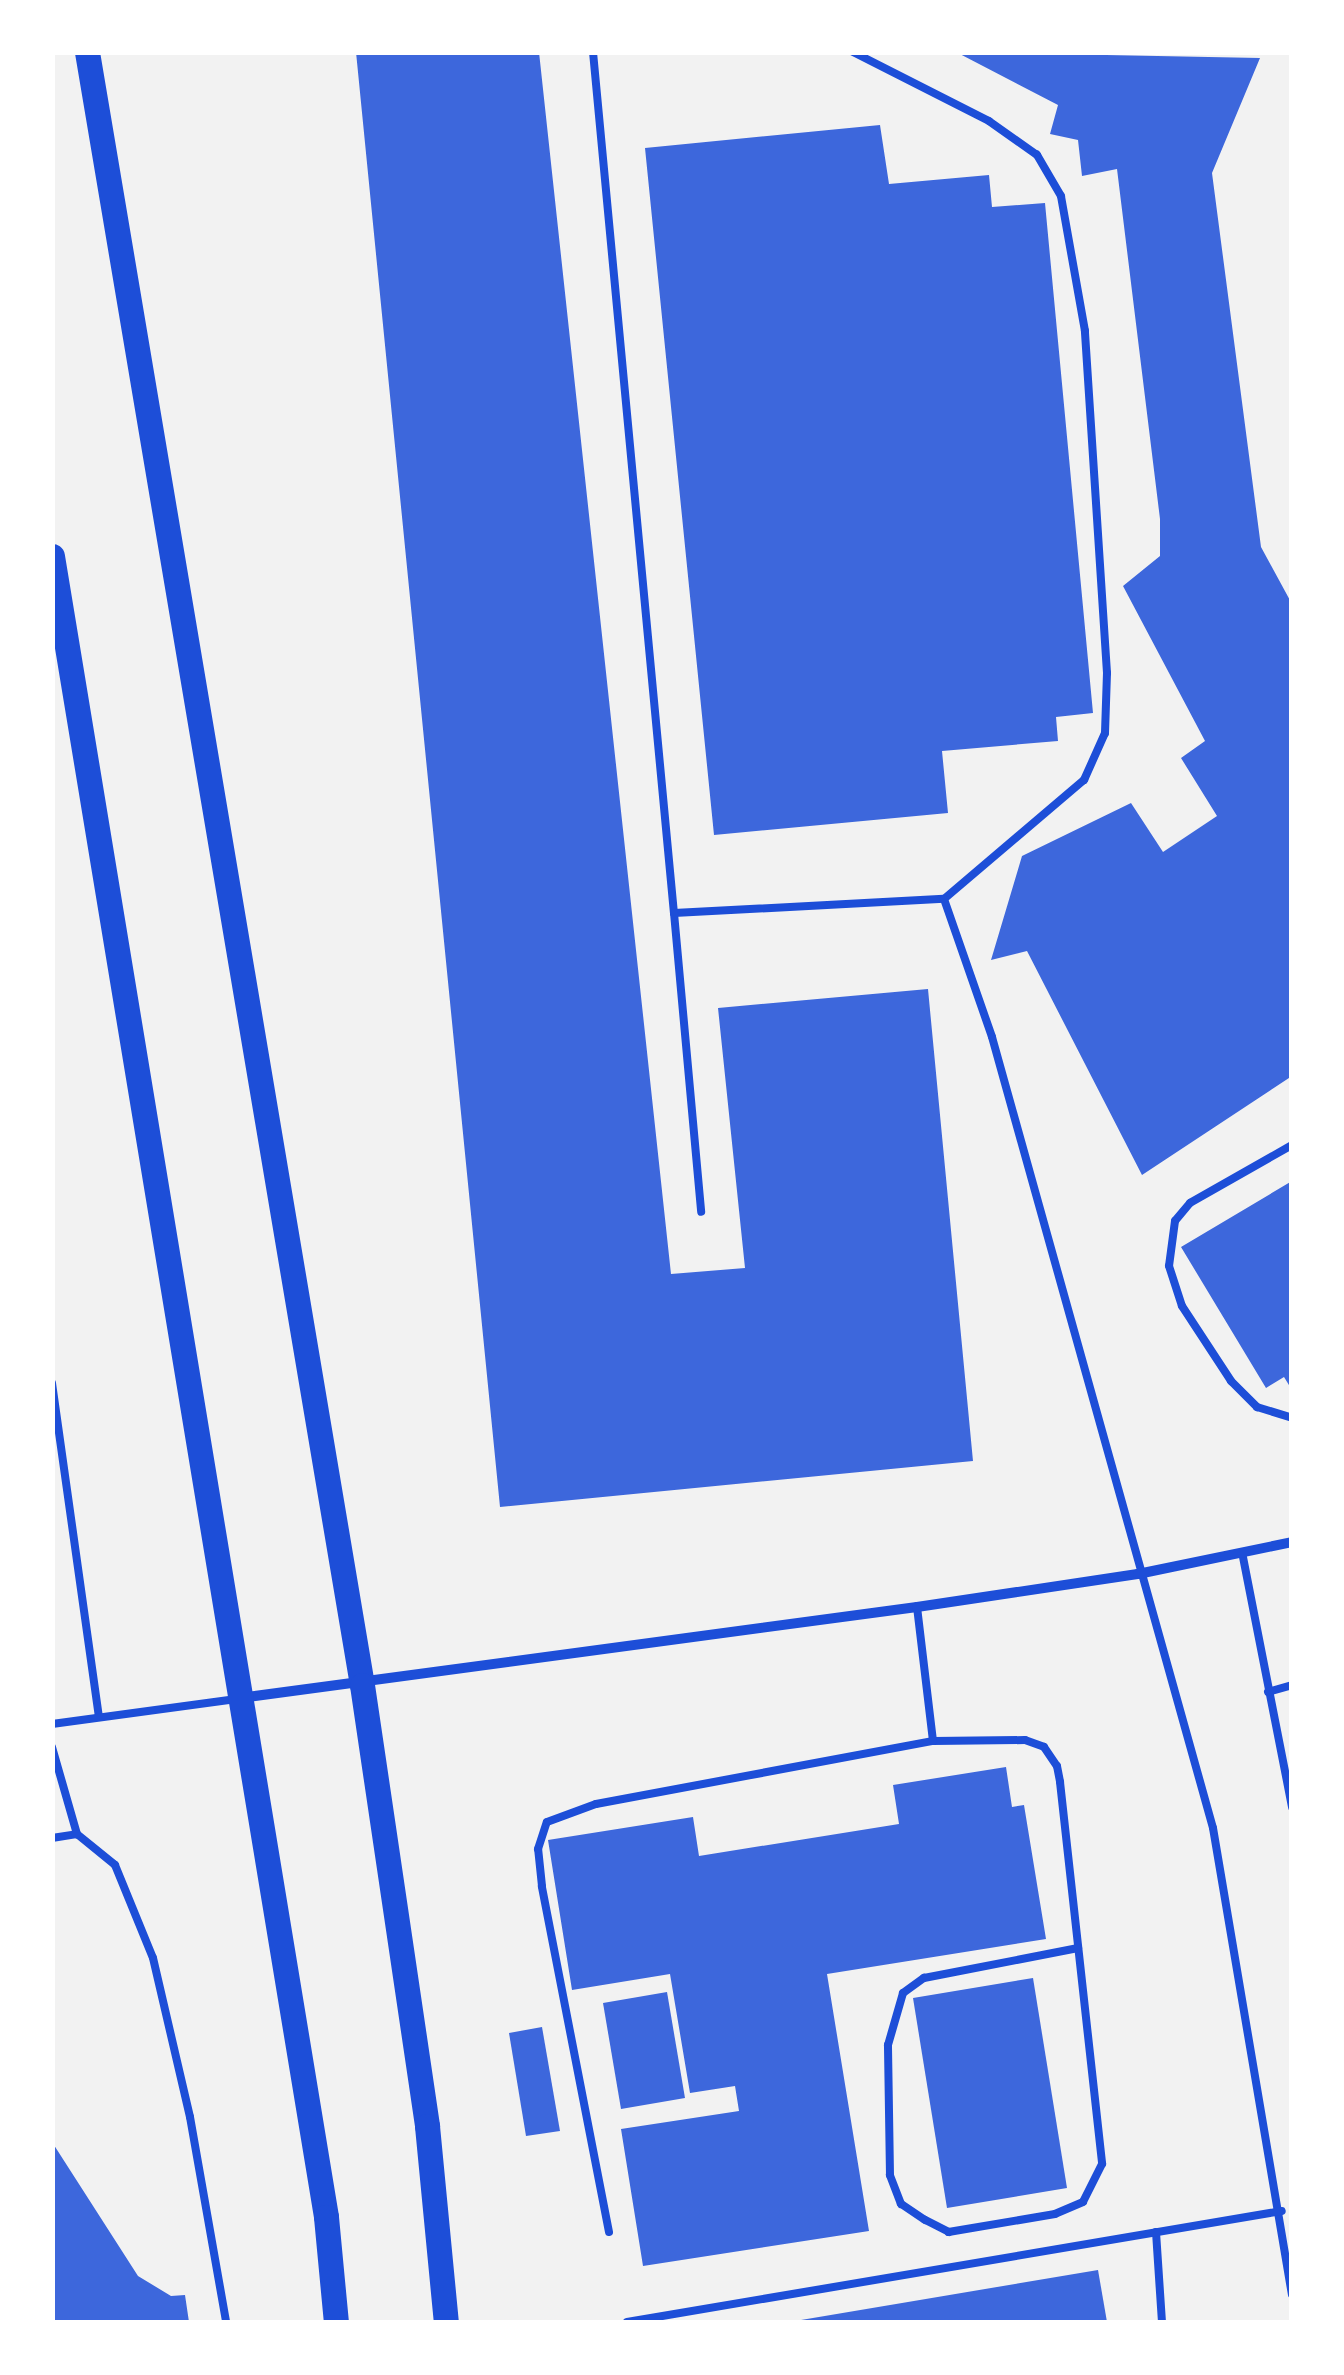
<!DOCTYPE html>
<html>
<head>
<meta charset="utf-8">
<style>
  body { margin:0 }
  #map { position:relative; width:1344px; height:2375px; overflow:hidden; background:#f2f2f2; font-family:"Varela Round",sans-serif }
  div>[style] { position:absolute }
  .building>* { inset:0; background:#3d67dc }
  .service>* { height:8px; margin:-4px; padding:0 4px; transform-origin:4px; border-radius:4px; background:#1d4ed8 }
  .minor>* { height:10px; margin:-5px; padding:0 5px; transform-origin:5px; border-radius:5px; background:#1d4ed8 }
  .primary>* { height:25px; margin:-12.5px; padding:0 12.5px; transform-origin:12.5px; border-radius:12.5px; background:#1d4ed8 }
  span { translate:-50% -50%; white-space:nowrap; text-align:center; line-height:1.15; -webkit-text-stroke:8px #fff; paint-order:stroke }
  .frame { position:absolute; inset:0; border:55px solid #fff; pointer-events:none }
</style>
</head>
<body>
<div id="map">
  <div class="building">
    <i style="clip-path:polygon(356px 52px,539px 52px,671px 1274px,745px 1268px,718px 1008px,928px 989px,973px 1461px,500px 1507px)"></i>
    <i style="clip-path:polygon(956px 52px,1260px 58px,1212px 173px,1261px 547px,1292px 604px,1292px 1076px,1142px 1175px,1027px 951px,991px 960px,1022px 856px,1131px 803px,1163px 852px,1217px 816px,1181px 758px,1205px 741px,1123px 586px,1160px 556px,1160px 519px,1117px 169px,1082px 176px,1078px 140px,1050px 134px,1058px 105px)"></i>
    <i style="clip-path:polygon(880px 125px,889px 184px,989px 175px,992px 207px,1045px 203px,1093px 713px,1056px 717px,1058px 741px,942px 751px,948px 813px,714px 835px,645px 148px)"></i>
    <i style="clip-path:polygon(1292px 1181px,1292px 1390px,1284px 1377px,1266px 1388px,1181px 1247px)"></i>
    <i style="clip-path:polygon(1006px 1767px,1012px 1807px,1024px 1805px,1046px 1939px,827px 1974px,869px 2231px,643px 2266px,621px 2129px,739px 2111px,735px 2086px,690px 2093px,670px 1974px,572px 1990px,548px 1840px,693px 1817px,699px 1856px,899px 1824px,893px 1785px)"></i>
    <i style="clip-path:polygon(1033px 1978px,1067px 2188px,947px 2208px,913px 1998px)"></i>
    <i style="clip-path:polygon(667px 1992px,685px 2098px,621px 2109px,603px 2003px)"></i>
    <i style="clip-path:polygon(542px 2027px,560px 2131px,526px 2136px,509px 2033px)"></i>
    <i style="clip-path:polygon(52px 2142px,138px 2276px,171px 2296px,185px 2295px,189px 2322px,52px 2322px)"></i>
    <i style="clip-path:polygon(1098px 2270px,1107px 2322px,801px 2322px,801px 2320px)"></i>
  </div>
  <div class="service">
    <i style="left:593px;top:52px;width:865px;rotate:84.63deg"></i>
    <i style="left:674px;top:913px;width:270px;rotate:-3deg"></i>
    <i style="left:944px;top:899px;width:184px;rotate:-40.4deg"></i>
    <i style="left:1084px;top:780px;width:51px;rotate:-65.9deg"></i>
    <i style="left:1105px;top:733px;width:60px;rotate:-88.1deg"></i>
    <i style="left:1107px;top:673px;width:343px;rotate:-93.7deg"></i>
    <i style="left:1085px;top:331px;width:137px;rotate:-100.1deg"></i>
    <i style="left:1061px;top:196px;width:48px;rotate:-120.3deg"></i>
    <i style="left:1037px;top:155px;width:59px;rotate:-144.7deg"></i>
    <i style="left:989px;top:121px;width:153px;rotate:-153.1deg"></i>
    <i style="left:944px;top:899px;width:146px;rotate:70.8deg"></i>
    <i style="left:992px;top:1037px;width:821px;rotate:74.39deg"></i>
    <i style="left:1213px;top:1828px;width:473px;rotate:80.4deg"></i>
    <i style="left:674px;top:913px;width:300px;rotate:84.8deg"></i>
    <i style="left:1292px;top:1145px;width:117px;rotate:150.4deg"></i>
    <i style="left:1190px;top:1203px;width:23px;rotate:130deg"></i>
    <i style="left:1175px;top:1221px;width:45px;rotate:97.6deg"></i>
    <i style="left:1169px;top:1266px;width:42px;rotate:72deg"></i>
    <i style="left:1182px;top:1306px;width:90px;rotate:56.8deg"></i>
    <i style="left:1231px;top:1381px;width:37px;rotate:45deg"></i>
    <i style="left:1257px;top:1407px;width:37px;rotate:17deg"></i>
    <i style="left:52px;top:1383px;width:336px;rotate:82deg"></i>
    <i style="left:1242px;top:1552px;width:260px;rotate:78.9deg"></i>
    <i style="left:1268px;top:1692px;width:25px;rotate:-16deg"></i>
    <i style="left:52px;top:1724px;width:186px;rotate:-7.7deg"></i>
    <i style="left:933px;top:1741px;width:92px;rotate:-0.6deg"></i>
    <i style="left:1025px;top:1740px;width:20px;rotate:20deg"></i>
    <i style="left:1044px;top:1747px;width:23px;rotate:56deg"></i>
    <i style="left:1057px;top:1766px;width:16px;rotate:79deg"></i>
    <i style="left:1060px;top:1782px;width:384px;rotate:83.7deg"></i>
    <i style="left:1102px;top:2164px;width:42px;rotate:116.6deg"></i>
    <i style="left:1083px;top:2202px;width:30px;rotate:157deg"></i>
    <i style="left:1055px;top:2214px;width:108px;rotate:170.4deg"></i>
    <i style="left:949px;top:2232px;width:27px;rotate:-153deg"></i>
    <i style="left:925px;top:2220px;width:29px;rotate:-146deg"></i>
    <i style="left:901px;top:2204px;width:31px;rotate:-111deg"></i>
    <i style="left:890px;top:2175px;width:130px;rotate:-90.9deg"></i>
    <i style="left:888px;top:2045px;width:54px;rotate:-73.9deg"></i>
    <i style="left:903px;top:1993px;width:26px;rotate:-36deg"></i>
    <i style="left:924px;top:1978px;width:157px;rotate:-11deg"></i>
    <i style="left:52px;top:1747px;width:91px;rotate:74deg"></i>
    <i style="left:77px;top:1834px;width:49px;rotate:39.2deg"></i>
    <i style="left:115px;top:1865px;width:100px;rotate:67.8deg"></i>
    <i style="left:153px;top:1958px;width:163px;rotate:76.9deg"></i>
    <i style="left:190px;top:2117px;width:208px;rotate:80deg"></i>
    <i style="left:52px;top:1838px;width:25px;rotate:-9deg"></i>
    <i style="left:609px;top:2232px;width:352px;rotate:-101deg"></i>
    <i style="left:542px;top:1886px;width:37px;rotate:-96deg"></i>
    <i style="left:538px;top:1849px;width:28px;rotate:-72deg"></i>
    <i style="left:547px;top:1822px;width:52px;rotate:-20.2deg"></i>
    <i style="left:596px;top:1804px;width:343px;rotate:-10.6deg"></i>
    <i style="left:933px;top:1741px;width:135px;rotate:-96.8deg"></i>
    <i style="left:1156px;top:2232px;width:90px;rotate:86.2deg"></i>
    <i style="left:627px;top:2322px;width:664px;rotate:-9.62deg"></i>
  </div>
  <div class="minor">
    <i style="left:240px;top:1698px;width:683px;rotate:-7.66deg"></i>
    <i style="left:917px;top:1607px;width:223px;rotate:-8.5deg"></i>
    <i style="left:1138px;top:1574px;width:157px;rotate:-11.7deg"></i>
  </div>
  <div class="primary">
    <i style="left:87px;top:52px;width:1656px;rotate:80.44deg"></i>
    <i style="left:362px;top:1685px;width:446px;rotate:81.6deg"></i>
    <i style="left:427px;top:2126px;width:197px;rotate:84.5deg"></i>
    <i style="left:52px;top:556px;width:1683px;rotate:80.63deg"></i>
    <i style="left:326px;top:2217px;width:105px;rotate:84.6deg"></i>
  </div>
  <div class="frame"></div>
</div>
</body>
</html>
